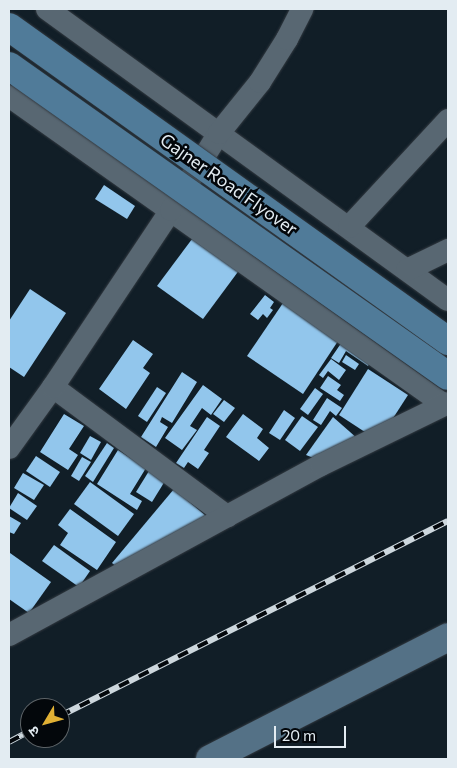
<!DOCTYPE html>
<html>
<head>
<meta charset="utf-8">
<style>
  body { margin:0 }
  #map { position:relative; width:457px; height:768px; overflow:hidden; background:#111e27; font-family:Commissioner,"Noto Sans Devanagari",sans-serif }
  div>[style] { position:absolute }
  .building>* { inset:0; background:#92c6ec }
  .roads { filter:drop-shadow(0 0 1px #333a41) drop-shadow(0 0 1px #333a41) }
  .street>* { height:22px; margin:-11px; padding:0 11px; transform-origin:11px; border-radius:11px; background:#586772 }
  .secondary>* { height:28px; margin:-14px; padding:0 14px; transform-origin:14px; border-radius:14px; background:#547186 }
  .rail>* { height:5.5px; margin-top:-2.75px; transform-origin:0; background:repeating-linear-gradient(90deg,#03070b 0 11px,#cdd7dd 0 22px); box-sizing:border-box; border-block:1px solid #cdd7dd }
  .bridges { filter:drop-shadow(0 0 1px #333a41) drop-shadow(0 0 1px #333a41) }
  .primary-bridge>* { height:28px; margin:-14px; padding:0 14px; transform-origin:14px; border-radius:14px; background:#507b99 }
  span { translate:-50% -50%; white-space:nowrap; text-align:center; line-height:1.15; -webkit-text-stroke:5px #03070b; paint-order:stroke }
  .street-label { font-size:18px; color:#e3ecf2 }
  .frame { position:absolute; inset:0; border:10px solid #e3ecf2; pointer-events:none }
  .north { position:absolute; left:20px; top:698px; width:50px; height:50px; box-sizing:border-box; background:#03070b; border:1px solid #5d6367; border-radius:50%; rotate:233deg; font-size:14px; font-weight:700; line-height:20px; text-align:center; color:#e3ecf2 }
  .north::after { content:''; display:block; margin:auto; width:18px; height:22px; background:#e0b034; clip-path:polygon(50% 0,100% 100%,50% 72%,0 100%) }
  .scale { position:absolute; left:274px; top:726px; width:72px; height:22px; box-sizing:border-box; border:2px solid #e3ecf2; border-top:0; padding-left:6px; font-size:15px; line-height:18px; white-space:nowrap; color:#e3ecf2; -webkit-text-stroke:4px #03070b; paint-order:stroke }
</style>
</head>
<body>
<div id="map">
  <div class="building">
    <i style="clip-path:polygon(104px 185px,135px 206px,127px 219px,95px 199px)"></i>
    <i style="clip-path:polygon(198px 231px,243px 265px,203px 319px,157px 286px)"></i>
    <i style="clip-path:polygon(30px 289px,66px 313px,24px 377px,9px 367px,9px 321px)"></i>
    <i style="clip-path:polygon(265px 295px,274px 302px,270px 308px,273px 310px,267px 318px,263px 314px,258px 320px,250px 314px)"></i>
    <i style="clip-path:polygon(283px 303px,338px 341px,303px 394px,247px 356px)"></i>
    <i style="clip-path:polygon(344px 339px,373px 358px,368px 366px,346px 351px,339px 363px,331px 358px)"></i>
    <i style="clip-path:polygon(133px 340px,153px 354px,143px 368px,150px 373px,126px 409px,99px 389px)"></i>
    <i style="clip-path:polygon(346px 355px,359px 364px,355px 370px,342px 362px)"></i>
    <i style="clip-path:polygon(331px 359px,346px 370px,339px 380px,328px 371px,323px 378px,319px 375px)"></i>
    <i style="clip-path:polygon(368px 369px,408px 395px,388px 426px,371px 436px,339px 415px)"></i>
    <i style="clip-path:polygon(182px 372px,197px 382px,172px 423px,162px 417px,160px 422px,168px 427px,156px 447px,141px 437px)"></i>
    <i style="clip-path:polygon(328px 376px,341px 385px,337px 390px,344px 395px,340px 401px,320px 388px)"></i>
    <i style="clip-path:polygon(203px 385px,222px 399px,211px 415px,202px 408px,190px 426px,197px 430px,182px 450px,165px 438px)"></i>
    <i style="clip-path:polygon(157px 387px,166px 393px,147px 422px,138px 416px)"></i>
    <i style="clip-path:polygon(315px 388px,323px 394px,308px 415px,300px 409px)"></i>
    <i style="clip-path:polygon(327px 398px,342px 408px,336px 416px,330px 411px,321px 425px,313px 420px)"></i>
    <i style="clip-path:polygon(224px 400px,235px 408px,224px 422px,213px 414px)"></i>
    <i style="clip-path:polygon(284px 410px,295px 418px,280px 440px,269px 433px)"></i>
    <i style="clip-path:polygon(64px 414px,84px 426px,69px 449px,78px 455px,68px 470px,40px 452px)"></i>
    <i style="clip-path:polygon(243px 414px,263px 429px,257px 438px,269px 448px,259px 461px,226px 437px)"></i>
    <i style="clip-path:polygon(302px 416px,318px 427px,300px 451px,285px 440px)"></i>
    <i style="clip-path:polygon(207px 417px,220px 426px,204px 450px,209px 453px,198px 469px,188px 462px,184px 468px,176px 463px)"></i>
    <i style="clip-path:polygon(333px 417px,358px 439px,321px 461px,306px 455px)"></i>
    <i style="clip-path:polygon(90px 436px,101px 442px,91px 460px,80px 453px)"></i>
    <i style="clip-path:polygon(107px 443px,114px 448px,93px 482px,85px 476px)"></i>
    <i style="clip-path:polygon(118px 450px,146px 468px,130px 494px,142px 501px,137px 510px,97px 484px)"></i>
    <i style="clip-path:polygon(36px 456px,60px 472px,50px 487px,26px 471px)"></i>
    <i style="clip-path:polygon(82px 457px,91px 462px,79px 481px,71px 476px)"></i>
    <i style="clip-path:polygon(149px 471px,165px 481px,152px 502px,136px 492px)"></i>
    <i style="clip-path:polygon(23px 473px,44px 485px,34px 500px,14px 488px)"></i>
    <i style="clip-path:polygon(90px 482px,134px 514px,118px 536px,74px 504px)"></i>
    <i style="clip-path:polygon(174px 489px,212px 521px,123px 572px,112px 563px)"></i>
    <i style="clip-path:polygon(18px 493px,37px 506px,27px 520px,9px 508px)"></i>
    <i style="clip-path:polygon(70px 509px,116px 542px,97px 570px,60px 545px,68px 533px,58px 525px)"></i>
    <i style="clip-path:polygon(9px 516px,21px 523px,14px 534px,9px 532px)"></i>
    <i style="clip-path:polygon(54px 545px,90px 571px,79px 587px,42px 561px)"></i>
    <i style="clip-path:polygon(10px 553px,51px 582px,29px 613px,9px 599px)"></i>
  </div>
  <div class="roads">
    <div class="street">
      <i style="left:47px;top:9px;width:495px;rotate:36deg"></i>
      <i style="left:9px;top:96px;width:532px;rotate:35.36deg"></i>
      <i style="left:349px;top:227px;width:146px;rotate:-47.2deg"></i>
      <i style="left:407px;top:270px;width:46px;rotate:-26deg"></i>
      <i style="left:53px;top:387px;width:217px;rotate:36.6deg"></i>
      <i style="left:9px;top:448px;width:75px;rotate:-54.2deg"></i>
      <i style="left:53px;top:387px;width:213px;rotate:-56.3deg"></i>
      <i style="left:171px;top:210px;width:91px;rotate:-58.1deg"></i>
      <i style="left:219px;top:133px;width:65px;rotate:-51.2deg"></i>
      <i style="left:260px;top:82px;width:51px;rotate:-57.9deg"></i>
      <i style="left:287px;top:39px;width:34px;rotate:-63deg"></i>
      <i style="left:9px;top:635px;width:355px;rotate:-28.6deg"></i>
      <i style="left:321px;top:465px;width:141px;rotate:-26deg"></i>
    </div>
    <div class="secondary">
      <i style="left:210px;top:759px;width:267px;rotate:-27.1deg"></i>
    </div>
  </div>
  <div class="rail">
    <i style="left:60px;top:716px;width:434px;rotate:-26.7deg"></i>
    <i style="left:9px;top:742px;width:24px;rotate:-28deg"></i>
  </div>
  <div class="bridges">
    <div class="primary-bridge">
      <i style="left:9px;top:27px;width:540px;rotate:35.57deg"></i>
      <i style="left:9px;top:66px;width:537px;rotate:35.23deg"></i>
    </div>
  </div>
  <div class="street-label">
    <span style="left:229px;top:184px;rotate:35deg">Gajner Road Flyover</span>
  </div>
  <div class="frame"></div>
  <div class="north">उ</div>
  <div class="scale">20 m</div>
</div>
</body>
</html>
